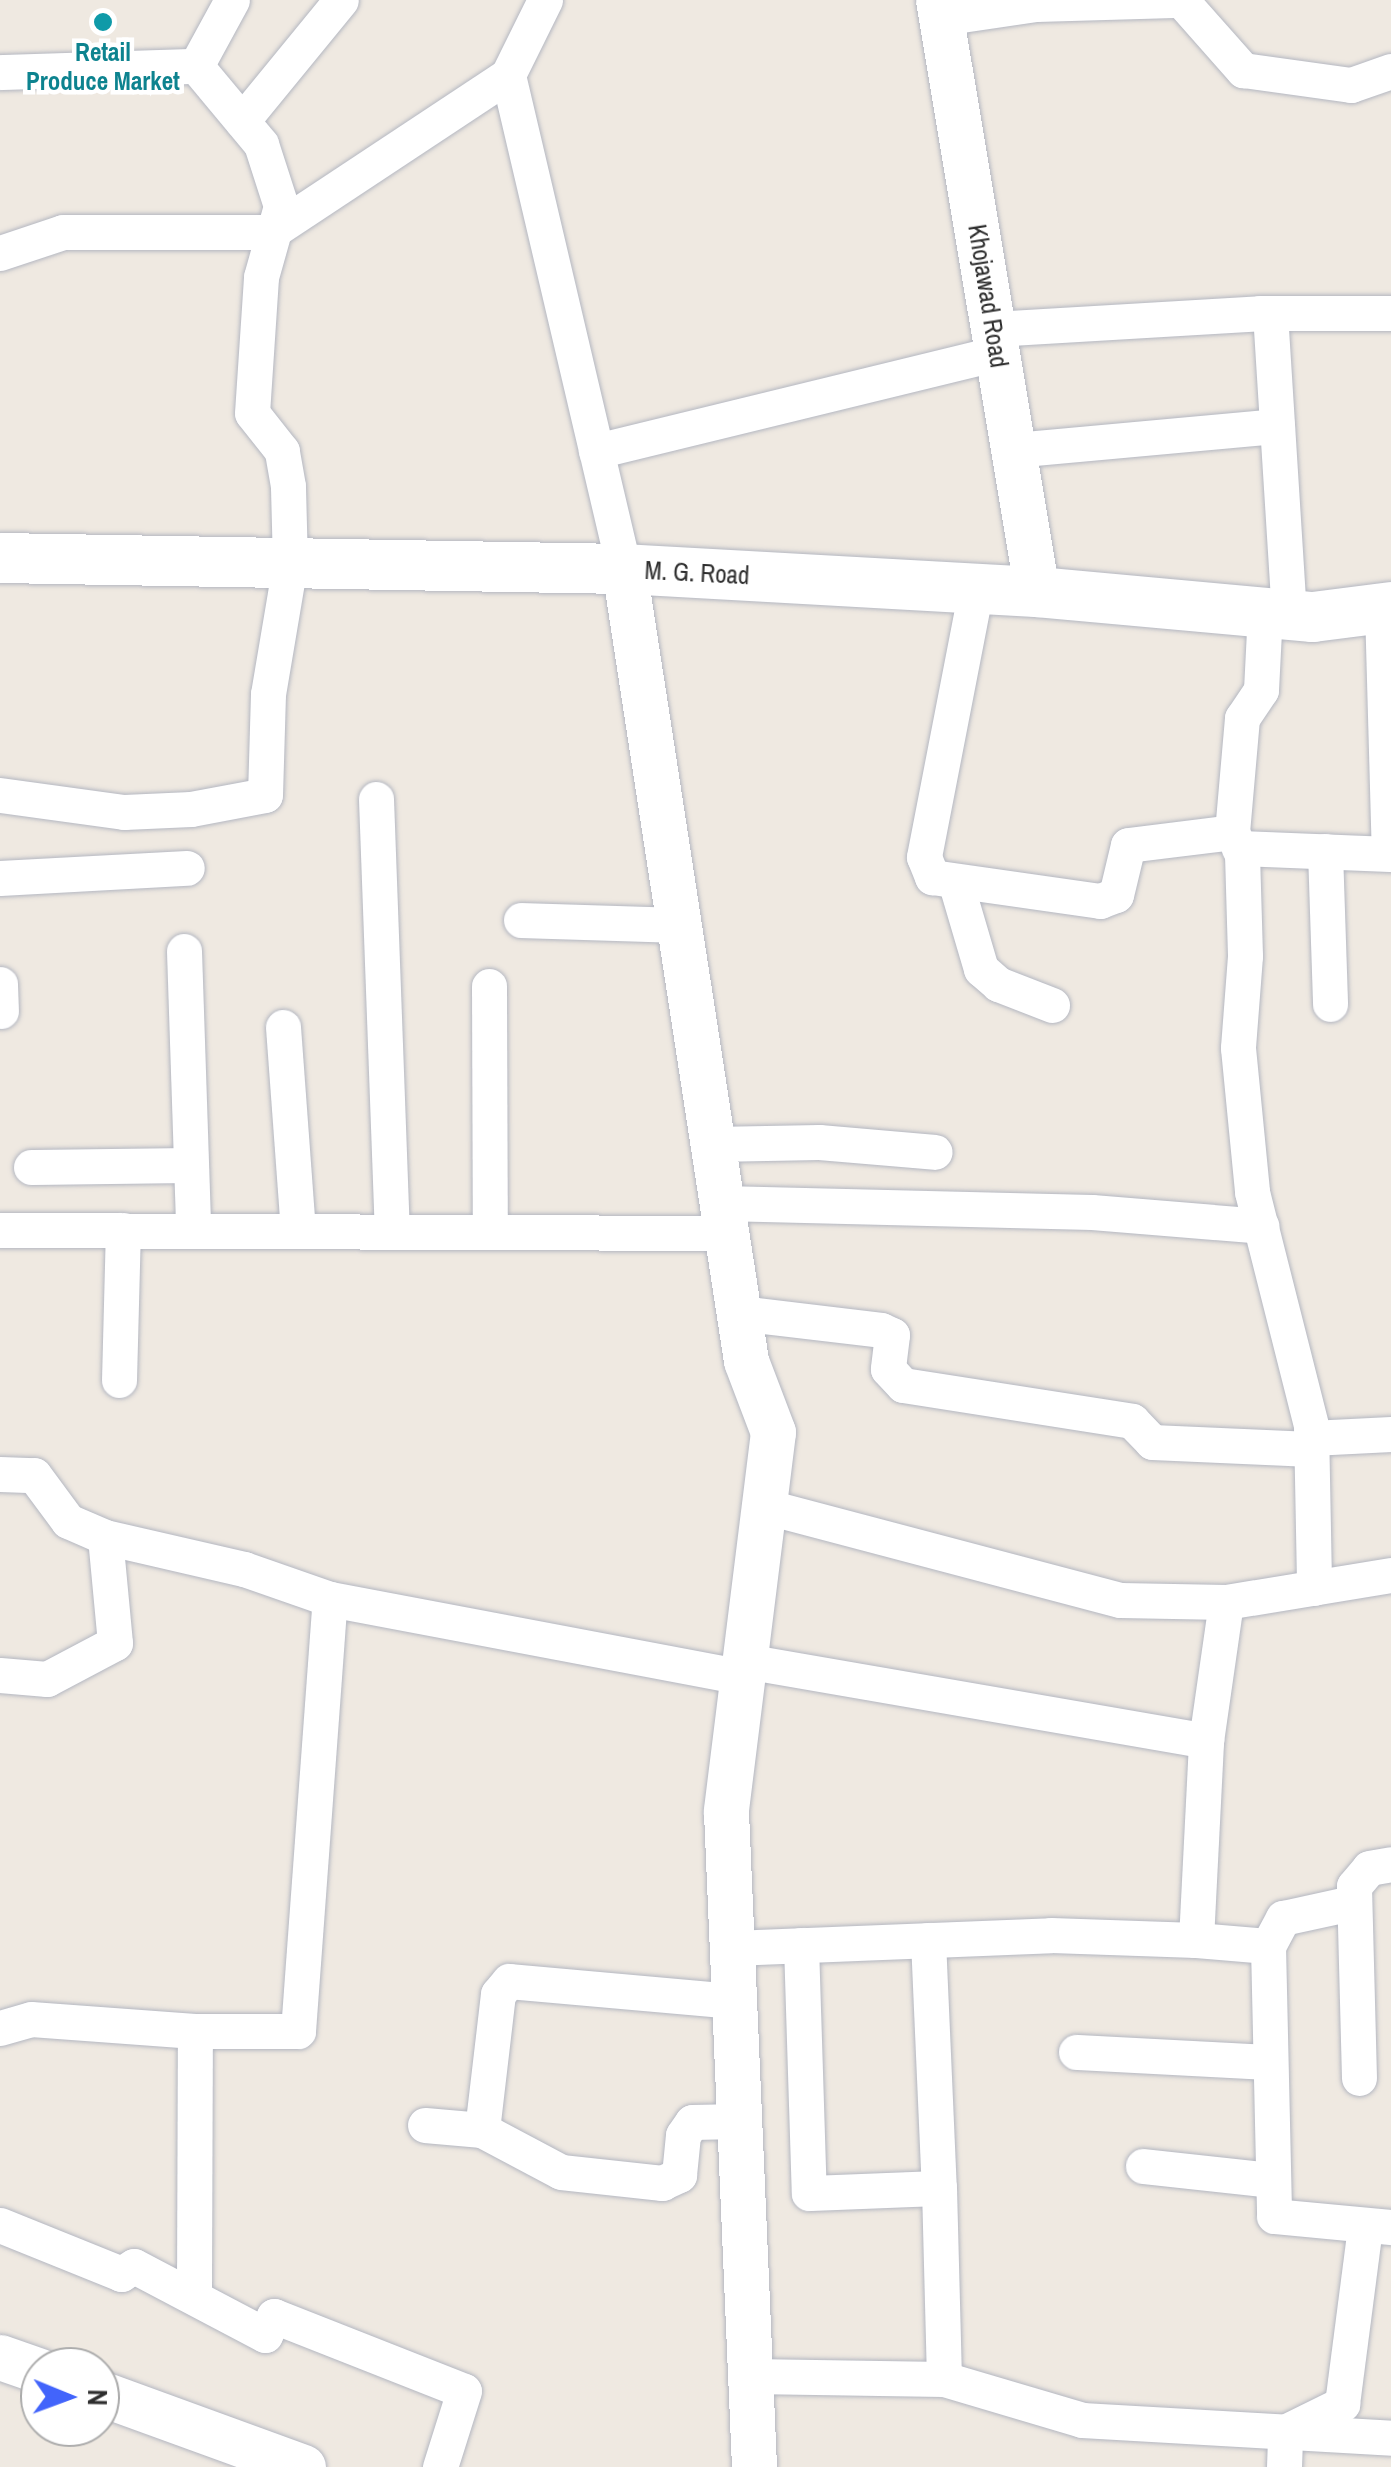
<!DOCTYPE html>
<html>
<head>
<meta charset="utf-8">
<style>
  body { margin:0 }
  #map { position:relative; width:1391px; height:2467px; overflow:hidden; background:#efe9e1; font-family:"Archivo Narrow",sans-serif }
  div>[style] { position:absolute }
  .roads { filter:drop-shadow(0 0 2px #b4b7c1) drop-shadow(0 0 2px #b4b7c1) }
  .minor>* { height:35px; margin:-17.5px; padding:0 17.5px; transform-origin:17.5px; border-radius:17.5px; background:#fff }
  .tertiary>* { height:45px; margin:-22.5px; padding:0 22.5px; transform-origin:22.5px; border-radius:22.5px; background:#fff }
  .secondary>* { height:50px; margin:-25px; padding:0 25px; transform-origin:25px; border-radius:25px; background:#fff }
  .dots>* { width:28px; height:28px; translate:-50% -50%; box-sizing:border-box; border:5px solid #fff; border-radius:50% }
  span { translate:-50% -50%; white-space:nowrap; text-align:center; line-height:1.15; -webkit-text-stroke:9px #fff; paint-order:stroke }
  .culture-label { font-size:25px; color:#0d838f; font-weight:700 }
  .street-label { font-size:25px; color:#2e2e2e }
  .north { position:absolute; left:20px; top:2347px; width:100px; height:100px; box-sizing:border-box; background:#fff; border:2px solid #ababab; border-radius:50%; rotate:91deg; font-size:28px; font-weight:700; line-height:40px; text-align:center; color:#2e2e2e }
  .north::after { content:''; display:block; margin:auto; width:35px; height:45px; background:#4264fb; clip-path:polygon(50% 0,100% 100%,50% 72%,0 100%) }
</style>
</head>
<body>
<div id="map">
  <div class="roads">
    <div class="minor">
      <i style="left:545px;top:0;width:84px;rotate:116.3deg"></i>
      <i style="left:508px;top:75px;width:507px;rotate:76.79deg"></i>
      <i style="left:941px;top:0;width:18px;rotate:90deg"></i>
      <i style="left:941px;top:18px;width:96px;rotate:-8.4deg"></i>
      <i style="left:1036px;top:4px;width:138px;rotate:-1.7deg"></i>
      <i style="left:1181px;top:0;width:94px;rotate:48.5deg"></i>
      <i style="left:1243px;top:70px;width:109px;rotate:7.9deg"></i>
      <i style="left:1351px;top:85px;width:42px;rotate:-19.3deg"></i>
      <i style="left:0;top:72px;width:196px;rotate:-1.8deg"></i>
      <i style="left:196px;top:66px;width:75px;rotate:-61.4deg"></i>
      <i style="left:242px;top:121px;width:156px;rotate:-50.7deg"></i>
      <i style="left:0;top:253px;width:66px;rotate:-18.4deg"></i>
      <i style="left:63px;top:232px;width:208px"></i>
      <i style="left:271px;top:232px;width:284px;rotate:-33.5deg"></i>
      <i style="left:1270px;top:313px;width:303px;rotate:86.4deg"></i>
      <i style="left:993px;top:329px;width:267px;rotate:-3.4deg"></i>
      <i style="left:1260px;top:313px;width:131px"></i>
      <i style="left:1013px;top:450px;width:265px;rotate:-5.2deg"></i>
      <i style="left:596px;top:451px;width:413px;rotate:-13.7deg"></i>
      <i style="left:976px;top:589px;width:273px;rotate:101deg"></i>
      <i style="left:924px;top:857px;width:22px;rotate:68deg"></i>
      <i style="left:932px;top:877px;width:170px;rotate:8.1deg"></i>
      <i style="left:1100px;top:901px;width:17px;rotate:-21deg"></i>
      <i style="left:1116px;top:895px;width:51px;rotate:-76.5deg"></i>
      <i style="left:1128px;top:845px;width:105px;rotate:-7.1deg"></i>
      <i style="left:1382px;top:608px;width:245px;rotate:88.4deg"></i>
      <i style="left:1265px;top:611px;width:79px;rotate:92.9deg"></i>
      <i style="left:1261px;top:690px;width:34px;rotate:124deg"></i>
      <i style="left:1242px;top:718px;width:114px;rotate:95deg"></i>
      <i style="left:1232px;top:832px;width:24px;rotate:66deg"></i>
      <i style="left:1242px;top:854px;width:102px;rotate:88.3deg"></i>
      <i style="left:1245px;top:956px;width:92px;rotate:94.4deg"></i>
      <i style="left:1238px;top:1048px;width:145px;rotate:84.4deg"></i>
      <i style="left:1252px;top:1192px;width:241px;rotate:75.8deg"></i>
      <i style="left:1311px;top:1426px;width:162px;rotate:88.9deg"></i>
      <i style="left:0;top:795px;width:125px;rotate:7.8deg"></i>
      <i style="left:124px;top:812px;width:67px;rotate:-2.6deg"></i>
      <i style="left:191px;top:809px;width:75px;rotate:-10.7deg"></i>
      <i style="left:265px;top:795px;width:101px;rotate:-88.3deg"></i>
      <i style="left:268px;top:694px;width:132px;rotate:-80.4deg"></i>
      <i style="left:290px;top:564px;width:78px;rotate:-91.5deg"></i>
      <i style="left:288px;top:486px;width:36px;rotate:-100deg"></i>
      <i style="left:282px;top:451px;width:48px;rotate:-128.3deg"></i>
      <i style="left:252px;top:413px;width:136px;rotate:-86.2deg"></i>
      <i style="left:261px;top:277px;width:74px;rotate:-74.3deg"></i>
      <i style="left:281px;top:206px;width:65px;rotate:-107.9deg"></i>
      <i style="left:261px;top:144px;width:102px;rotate:-129.8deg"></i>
      <i style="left:376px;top:799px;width:432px;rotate:87.9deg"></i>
      <i style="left:1239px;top:848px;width:152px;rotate:2.3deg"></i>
      <i style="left:1325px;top:851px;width:153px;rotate:88.1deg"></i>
      <i style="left:0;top:878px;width:187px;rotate:-3.1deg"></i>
      <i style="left:956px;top:884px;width:89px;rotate:73.6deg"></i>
      <i style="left:981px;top:969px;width:23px;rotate:41deg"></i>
      <i style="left:998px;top:984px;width:58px;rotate:21.3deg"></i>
      <i style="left:521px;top:920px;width:158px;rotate:1.8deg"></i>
      <i style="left:184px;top:951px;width:278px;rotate:88.1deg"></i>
      <i style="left:0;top:984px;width:27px;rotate:88deg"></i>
      <i style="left:489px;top:986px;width:245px;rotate:89.8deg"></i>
      <i style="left:283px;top:1027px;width:203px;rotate:85.8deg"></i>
      <i style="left:713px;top:1144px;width:106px;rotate:-1.1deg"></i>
      <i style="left:819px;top:1142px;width:116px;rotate:4.9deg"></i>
      <i style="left:31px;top:1167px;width:160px;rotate:-0.7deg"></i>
      <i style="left:722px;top:1203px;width:370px;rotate:1.4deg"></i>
      <i style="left:1092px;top:1212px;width:170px;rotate:4.7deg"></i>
      <i style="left:0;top:1230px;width:727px;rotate:0.24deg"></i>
      <i style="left:739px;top:1313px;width:143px;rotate:6.8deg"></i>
      <i style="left:881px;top:1330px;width:12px;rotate:24deg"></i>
      <i style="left:892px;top:1335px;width:34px;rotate:97deg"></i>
      <i style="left:888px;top:1369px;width:22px;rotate:47deg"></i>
      <i style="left:903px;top:1385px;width:232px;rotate:8.9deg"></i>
      <i style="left:1132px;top:1421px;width:29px;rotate:46deg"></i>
      <i style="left:1152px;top:1442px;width:159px;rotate:2.5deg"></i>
      <i style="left:119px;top:1380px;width:150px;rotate:-88.5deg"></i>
      <i style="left:1311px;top:1438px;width:80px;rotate:-2.9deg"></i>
      <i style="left:0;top:1474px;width:34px;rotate:2deg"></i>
      <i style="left:34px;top:1475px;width:57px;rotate:53.5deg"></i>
      <i style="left:68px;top:1521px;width:40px;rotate:23.4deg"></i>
      <i style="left:105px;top:1537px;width:143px;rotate:13deg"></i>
      <i style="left:244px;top:1569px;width:91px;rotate:19.2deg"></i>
      <i style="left:764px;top:1506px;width:368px;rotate:14.8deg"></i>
      <i style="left:1120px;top:1600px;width:106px;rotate:1.1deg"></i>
      <i style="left:1226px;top:1602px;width:167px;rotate:-9.3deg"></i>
      <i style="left:745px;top:1661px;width:468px;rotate:9.8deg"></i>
      <i style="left:1206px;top:1741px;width:140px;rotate:-81.8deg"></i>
      <i style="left:0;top:1675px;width:47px;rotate:4.9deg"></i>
      <i style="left:47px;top:1679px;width:77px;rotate:-27.9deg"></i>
      <i style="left:115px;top:1643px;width:106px;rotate:-95.4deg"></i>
      <i style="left:928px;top:1940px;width:248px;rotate:87.5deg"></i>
      <i style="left:1196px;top:1940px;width:72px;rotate:4.8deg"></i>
      <i style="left:1268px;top:1946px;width:270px;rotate:88.7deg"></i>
      <i style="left:1274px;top:2216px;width:118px;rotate:5.4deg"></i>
      <i style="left:801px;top:1945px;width:248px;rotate:88.2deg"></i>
      <i style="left:809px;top:2193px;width:130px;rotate:-2.2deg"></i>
      <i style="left:939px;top:2188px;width:191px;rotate:88.5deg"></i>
      <i style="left:944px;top:2379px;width:144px;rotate:16.5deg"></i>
      <i style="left:1082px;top:2420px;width:310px;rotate:3.3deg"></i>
      <i style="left:1268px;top:1946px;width:32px;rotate:-62deg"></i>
      <i style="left:1283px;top:1918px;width:71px;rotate:-12.3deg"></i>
      <i style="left:732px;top:1948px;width:319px;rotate:-2.3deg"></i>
      <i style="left:1051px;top:1935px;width:145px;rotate:2deg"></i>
      <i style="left:1196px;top:1940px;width:199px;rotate:-87.1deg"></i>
      <i style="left:0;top:2028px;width:32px;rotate:-16deg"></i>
      <i style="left:31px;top:2019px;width:164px;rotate:4.2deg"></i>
      <i style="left:1076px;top:2052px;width:194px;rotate:3deg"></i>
      <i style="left:1359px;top:2078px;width:192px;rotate:-91.5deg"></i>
      <i style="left:1354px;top:1886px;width:23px;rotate:-50deg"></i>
      <i style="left:1369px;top:1868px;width:22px;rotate:-10deg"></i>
      <i style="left:425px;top:2125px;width:57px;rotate:5deg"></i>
      <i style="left:482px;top:2130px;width:89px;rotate:28deg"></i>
      <i style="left:561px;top:2172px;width:102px;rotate:6.2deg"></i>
      <i style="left:662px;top:2183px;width:19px;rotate:-25deg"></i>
      <i style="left:679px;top:2175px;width:40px;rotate:-84.3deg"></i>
      <i style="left:683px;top:2135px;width:16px;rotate:-55deg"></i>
      <i style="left:692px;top:2122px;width:47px;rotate:-1.2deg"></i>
      <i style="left:482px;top:2130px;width:137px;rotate:-83.3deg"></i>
      <i style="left:498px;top:1994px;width:17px;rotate:-50deg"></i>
      <i style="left:509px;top:1981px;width:226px;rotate:5.1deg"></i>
      <i style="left:1143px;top:2166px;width:129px;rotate:6.2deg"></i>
      <i style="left:0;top:2225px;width:131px;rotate:22deg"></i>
      <i style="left:121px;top:2274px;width:15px;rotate:-32deg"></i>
      <i style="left:134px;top:2266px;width:148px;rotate:27.8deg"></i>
      <i style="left:265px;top:2335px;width:21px;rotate:-65deg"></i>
      <i style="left:274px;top:2316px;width:204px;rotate:21.5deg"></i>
      <i style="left:464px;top:2391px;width:80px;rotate:107.5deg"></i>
      <i style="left:194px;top:2293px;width:262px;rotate:-89.8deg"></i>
      <i style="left:195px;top:2031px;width:103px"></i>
      <i style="left:298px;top:2031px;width:433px;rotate:-85.8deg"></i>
      <i style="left:330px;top:1599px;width:420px;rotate:10.7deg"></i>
      <i style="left:750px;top:2376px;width:194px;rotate:0.9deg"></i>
      <i style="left:1284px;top:2467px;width:35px;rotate:-88deg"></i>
      <i style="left:1285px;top:2432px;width:64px;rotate:-26.2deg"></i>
      <i style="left:1342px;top:2404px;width:178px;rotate:-82.6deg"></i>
    </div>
    <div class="tertiary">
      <i style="left:938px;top:0;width:600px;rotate:80.51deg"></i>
      <i style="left:624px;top:569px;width:801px;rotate:81.24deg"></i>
      <i style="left:746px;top:1361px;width:76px;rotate:69.2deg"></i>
      <i style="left:773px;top:1432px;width:383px;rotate:97.1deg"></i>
      <i style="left:726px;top:1812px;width:656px;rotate:87.55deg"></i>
      <i style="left:0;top:2357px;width:42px;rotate:19.3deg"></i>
      <i style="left:100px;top:2393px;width:216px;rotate:20deg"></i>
    </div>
    <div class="secondary">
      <i style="left:0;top:558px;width:624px;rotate:1.01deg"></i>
      <i style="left:624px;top:569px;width:414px;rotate:3.2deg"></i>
      <i style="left:1037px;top:592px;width:277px;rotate:5.2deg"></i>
      <i style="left:1313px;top:617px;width:79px;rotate:-7.3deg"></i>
    </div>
  </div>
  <div class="dots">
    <i style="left:103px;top:22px;background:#0f9aa8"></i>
  </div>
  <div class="culture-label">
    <span style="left:103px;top:67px">Retail<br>Produce Market</span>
  </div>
  <div class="street-label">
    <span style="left:988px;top:296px;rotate:81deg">Khojawad Road</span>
    <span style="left:697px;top:573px;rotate:3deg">M. G. Road</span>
  </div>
  <div class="north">N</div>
</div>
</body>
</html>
